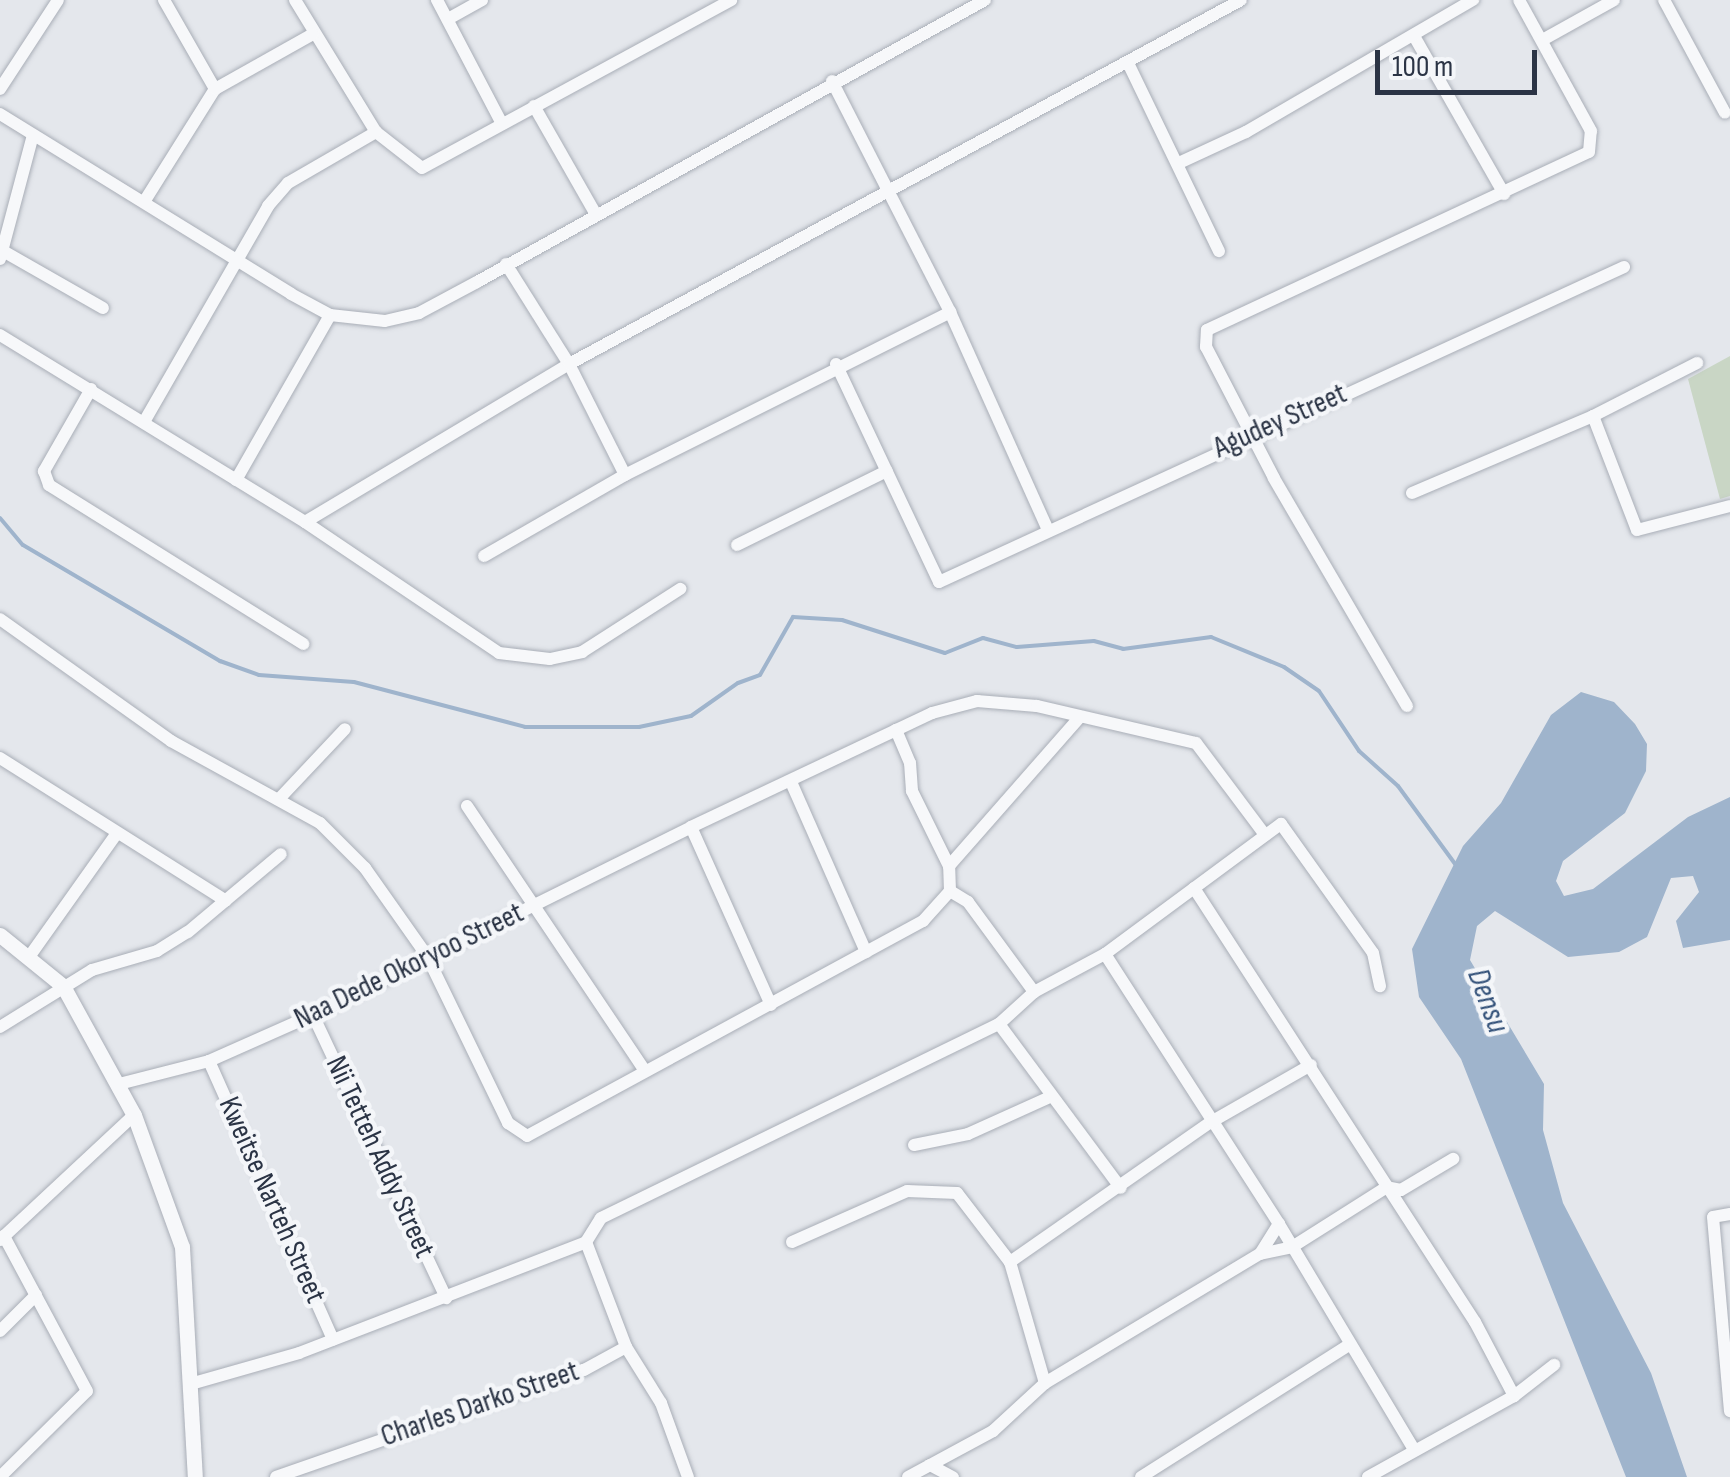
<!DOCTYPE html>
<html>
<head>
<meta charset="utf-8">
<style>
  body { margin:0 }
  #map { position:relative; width:1730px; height:1477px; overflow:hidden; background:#e4e7ec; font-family:"Sofia Sans Condensed",sans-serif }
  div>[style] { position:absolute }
  .green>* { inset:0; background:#c9d6c5 }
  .water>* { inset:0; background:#9fb4cc }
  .stream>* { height:4px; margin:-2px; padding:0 2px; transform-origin:2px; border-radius:2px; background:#9fb4cc }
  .roads { filter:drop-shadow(0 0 2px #a9aeb7) drop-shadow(0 0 2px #a9aeb7) }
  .minor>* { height:12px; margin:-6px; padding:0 6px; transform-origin:6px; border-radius:6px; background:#f7f8fa }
  .tertiary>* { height:15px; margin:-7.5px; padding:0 7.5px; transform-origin:7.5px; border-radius:7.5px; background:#f7f8fa }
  span { translate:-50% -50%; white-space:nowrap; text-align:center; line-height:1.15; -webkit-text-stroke:9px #f4f6f9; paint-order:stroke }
  .street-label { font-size:30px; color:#2b3445 }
  .water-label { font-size:32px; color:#34527a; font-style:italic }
  .scale { position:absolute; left:1375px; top:50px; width:162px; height:45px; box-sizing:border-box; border:5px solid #2b3445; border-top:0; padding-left:12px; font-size:30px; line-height:35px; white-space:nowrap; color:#2b3445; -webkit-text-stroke:8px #f4f6f9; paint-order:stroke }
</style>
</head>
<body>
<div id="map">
  <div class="green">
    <i style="clip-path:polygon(1730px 356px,1730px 496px,1720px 499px,1688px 379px)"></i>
  </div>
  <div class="water">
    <i style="clip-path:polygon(1581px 692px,1614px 702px,1635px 724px,1647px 744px,1646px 771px,1625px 813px,1563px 861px,1556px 881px,1564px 896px,1593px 889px,1688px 817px,1730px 797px,1730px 940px,1683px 948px,1676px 921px,1699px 892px,1693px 876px,1671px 878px,1647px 937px,1619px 952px,1568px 957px,1495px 911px,1477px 926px,1470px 960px,1544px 1084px,1543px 1130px,1563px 1203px,1651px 1373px,1687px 1477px,1626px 1477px,1461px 1059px,1419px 997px,1412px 949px,1463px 846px,1501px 803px,1551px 715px)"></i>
  </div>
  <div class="stream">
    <i style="left:0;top:518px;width:35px;rotate:50deg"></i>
    <i style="left:23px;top:545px;width:229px;rotate:30.5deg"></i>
    <i style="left:220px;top:661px;width:41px;rotate:19.7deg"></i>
    <i style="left:259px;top:675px;width:95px;rotate:4.2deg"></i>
    <i style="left:354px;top:682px;width:177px;rotate:14.7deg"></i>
    <i style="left:525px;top:727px;width:114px"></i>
    <i style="left:639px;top:727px;width:53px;rotate:-11.9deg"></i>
    <i style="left:691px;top:716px;width:57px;rotate:-35.1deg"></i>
    <i style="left:738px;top:683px;width:23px;rotate:-20deg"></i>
    <i style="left:760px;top:675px;width:67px;rotate:-60.4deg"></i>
    <i style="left:793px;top:617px;width:49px;rotate:3.5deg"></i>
    <i style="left:842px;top:620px;width:108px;rotate:17.8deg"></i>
    <i style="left:945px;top:653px;width:41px;rotate:-21.5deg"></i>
    <i style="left:983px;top:638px;width:35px;rotate:15deg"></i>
    <i style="left:1017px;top:647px;width:77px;rotate:-4.5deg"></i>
    <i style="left:1094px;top:641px;width:30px;rotate:15deg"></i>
    <i style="left:1123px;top:649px;width:89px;rotate:-7.8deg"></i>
    <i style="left:1211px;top:637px;width:79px;rotate:22.3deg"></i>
    <i style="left:1284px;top:667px;width:42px;rotate:34.4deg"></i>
    <i style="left:1319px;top:691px;width:72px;rotate:56.3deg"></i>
    <i style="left:1359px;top:751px;width:52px;rotate:41.9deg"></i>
    <i style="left:1398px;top:786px;width:97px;rotate:53.8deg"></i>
  </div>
  <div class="roads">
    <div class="minor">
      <i style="left:164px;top:0;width:103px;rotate:60.2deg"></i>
      <i style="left:295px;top:0;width:155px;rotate:58.5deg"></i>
      <i style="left:376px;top:132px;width:58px;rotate:38deg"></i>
      <i style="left:422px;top:168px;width:352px;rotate:-28.5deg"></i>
      <i style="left:437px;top:0;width:140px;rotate:62.3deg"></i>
      <i style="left:1664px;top:0;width:128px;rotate:61.6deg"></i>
      <i style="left:448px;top:19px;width:39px;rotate:-29deg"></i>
      <i style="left:1414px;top:36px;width:182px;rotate:60.3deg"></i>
      <i style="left:1544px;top:39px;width:80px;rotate:-29.1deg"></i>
      <i style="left:1128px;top:63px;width:209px;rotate:64.2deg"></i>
      <i style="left:832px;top:81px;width:259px;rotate:62.9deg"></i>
      <i style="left:950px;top:312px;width:237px;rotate:65.8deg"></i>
      <i style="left:0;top:89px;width:106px;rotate:-56.9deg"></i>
      <i style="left:534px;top:106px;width:123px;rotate:60.3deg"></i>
      <i style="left:0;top:114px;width:342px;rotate:31.7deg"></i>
      <i style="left:291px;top:294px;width:44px;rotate:28.3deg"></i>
      <i style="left:330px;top:315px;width:55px;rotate:6.2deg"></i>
      <i style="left:385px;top:321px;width:35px;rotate:-13deg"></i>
      <i style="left:419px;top:313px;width:66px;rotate:-28.1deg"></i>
      <i style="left:477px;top:282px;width:581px;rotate:-29.04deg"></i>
      <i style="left:1181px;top:162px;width:72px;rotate:-24.8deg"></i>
      <i style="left:1246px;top:132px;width:263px;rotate:-30.2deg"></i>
      <i style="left:144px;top:202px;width:133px;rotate:-57.9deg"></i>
      <i style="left:215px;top:89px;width:112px;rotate:-29.3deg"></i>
      <i style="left:3px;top:251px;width:115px;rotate:29.7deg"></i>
      <i style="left:0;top:259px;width:128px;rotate:-75.1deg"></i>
      <i style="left:506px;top:264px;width:118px;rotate:57.8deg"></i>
      <i style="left:569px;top:364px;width:124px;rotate:63.2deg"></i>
      <i style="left:0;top:335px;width:358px;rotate:31.5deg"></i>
      <i style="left:305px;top:522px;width:234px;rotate:34deg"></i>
      <i style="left:499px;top:653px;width:51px;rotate:6.7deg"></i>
      <i style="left:550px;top:659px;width:33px;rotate:-12deg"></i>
      <i style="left:582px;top:652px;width:117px;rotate:-32.7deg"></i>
      <i style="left:836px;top:364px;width:241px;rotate:64.7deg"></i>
      <i style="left:939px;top:582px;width:754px;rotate:-24.7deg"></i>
      <i style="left:91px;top:389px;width:95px;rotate:119.8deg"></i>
      <i style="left:44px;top:471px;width:15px;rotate:70deg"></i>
      <i style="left:49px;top:485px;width:300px;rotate:32deg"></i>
      <i style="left:1593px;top:416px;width:122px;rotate:68.9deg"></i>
      <i style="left:1637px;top:530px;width:96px;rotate:-14.5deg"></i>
      <i style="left:144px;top:422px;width:249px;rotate:-60.1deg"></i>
      <i style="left:268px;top:206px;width:30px;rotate:-49deg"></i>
      <i style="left:288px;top:183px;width:102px;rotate:-30.1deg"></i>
      <i style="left:236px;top:480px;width:190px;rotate:-60.3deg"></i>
      <i style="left:1412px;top:493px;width:197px;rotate:-23deg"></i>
      <i style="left:1593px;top:416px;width:117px;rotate:-27deg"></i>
      <i style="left:305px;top:522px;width:308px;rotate:-30.9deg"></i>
      <i style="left:569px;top:364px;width:764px;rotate:-28.44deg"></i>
      <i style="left:737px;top:545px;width:167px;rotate:-26.3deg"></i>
      <i style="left:484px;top:556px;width:163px;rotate:-29.9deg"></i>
      <i style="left:625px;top:475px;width:364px;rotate:-26.6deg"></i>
      <i style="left:0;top:619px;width:210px;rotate:35.5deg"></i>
      <i style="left:171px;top:741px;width:170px;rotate:28.8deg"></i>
      <i style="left:320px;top:823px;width:64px;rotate:45deg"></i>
      <i style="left:365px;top:868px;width:108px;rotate:54.8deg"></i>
      <i style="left:427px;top:956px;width:186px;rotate:64.1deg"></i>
      <i style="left:508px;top:1123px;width:23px;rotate:34deg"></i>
      <i style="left:527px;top:1136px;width:451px;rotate:-28.5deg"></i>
      <i style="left:923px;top:921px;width:40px;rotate:-48deg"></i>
      <i style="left:950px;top:891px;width:25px;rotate:-92deg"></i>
      <i style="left:949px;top:866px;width:84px;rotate:-116.3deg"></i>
      <i style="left:912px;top:791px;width:28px;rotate:-94deg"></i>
      <i style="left:910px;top:763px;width:36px;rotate:-113deg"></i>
      <i style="left:1407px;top:706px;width:264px;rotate:-120.3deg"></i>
      <i style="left:1274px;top:478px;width:148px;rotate:-117.4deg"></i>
      <i style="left:1206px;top:347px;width:17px;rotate:-87deg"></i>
      <i style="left:1207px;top:330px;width:421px;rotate:-25deg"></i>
      <i style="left:1589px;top:152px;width:21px;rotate:-85deg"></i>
      <i style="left:1591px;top:131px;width:149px;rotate:-118.8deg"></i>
      <i style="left:0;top:758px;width:267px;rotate:32.3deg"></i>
      <i style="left:791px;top:782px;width:186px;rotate:66.2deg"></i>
      <i style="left:279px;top:799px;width:96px;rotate:-46.7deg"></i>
      <i style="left:467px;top:806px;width:316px;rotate:56.1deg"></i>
      <i style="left:691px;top:827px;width:195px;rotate:65.8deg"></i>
      <i style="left:949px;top:866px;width:198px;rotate:-48.7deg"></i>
      <i style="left:1194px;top:888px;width:517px;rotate:57.08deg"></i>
      <i style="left:1475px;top:1322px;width:84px;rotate:62.2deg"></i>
      <i style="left:1514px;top:1396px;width:167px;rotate:151deg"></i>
      <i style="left:950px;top:891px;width:21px;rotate:31deg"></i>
      <i style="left:968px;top:902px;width:112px;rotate:53.7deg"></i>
      <i style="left:1105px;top:954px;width:321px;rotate:57.2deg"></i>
      <i style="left:1279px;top:1224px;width:263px;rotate:59.1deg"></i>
      <i style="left:29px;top:957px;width:152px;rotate:-54.6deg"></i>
      <i style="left:313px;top:1015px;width:313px;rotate:64.8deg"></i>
      <i style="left:999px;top:1024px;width:204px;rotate:53.4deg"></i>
      <i style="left:0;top:1027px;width:108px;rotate:-31.8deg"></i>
      <i style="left:92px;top:970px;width:68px;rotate:-16.3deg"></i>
      <i style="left:157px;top:951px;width:36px;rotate:-32deg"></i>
      <i style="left:188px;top:932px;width:121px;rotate:-40deg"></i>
      <i style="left:209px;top:1061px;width:305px;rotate:66deg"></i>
      <i style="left:119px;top:1084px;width:93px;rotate:-14.3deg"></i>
      <i style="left:209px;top:1061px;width:114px;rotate:-23.9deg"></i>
      <i style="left:313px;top:1015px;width:422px;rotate:-26.4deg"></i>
      <i style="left:691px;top:827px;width:267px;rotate:-25.3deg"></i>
      <i style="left:932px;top:713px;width:47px;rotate:-14.9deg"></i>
      <i style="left:977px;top:701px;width:60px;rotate:4.8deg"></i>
      <i style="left:1037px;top:706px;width:163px;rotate:13.1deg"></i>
      <i style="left:1196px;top:743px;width:115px;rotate:53.1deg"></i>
      <i style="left:914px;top:1145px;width:55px;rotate:-11.5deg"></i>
      <i style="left:968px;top:1134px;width:92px;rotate:-24.3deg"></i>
      <i style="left:1730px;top:1214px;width:17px;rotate:170deg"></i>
      <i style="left:1713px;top:1217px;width:195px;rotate:85deg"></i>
      <i style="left:0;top:1240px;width:183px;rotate:-43deg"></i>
      <i style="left:586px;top:1242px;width:112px;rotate:69.1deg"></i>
      <i style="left:626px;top:1347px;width:66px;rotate:58deg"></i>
      <i style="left:661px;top:1403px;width:79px;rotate:70deg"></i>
      <i style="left:792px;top:1242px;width:126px;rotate:-23.9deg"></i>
      <i style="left:907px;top:1191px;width:50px;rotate:2.3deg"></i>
      <i style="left:957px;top:1193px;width:87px;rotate:52.5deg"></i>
      <i style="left:1010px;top:1262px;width:126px;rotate:73.9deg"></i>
      <i style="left:1260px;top:1254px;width:33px;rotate:-12deg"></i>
      <i style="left:1292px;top:1247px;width:112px;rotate:-32.3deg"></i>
      <i style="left:1387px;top:1187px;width:14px;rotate:12deg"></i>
      <i style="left:1401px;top:1190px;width:61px;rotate:-30.8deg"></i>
      <i style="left:1010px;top:1262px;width:245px;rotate:-34.9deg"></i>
      <i style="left:1211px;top:1122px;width:115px;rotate:-29.7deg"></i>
      <i style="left:0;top:1331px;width:51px;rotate:-45deg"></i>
      <i style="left:194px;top:1383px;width:109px;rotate:-15.9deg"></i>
      <i style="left:299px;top:1353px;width:308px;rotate:-21.1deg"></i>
      <i style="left:586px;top:1242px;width:28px;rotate:-58deg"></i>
      <i style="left:601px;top:1218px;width:443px;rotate:-26deg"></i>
      <i style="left:999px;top:1024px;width:47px;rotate:-42.4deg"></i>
      <i style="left:1034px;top:992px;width:81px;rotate:-28.2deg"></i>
      <i style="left:1105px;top:954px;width:219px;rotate:-36.5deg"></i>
      <i style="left:1281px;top:824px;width:158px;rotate:54.5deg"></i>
      <i style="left:1373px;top:953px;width:34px;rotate:78deg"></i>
      <i style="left:1514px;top:1396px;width:51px;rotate:-37.8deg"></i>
      <i style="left:930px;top:1465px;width:26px;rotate:28deg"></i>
      <i style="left:0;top:1477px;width:122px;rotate:-44.7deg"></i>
      <i style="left:87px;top:1391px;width:176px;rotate:-118.2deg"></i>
      <i style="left:276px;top:1477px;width:326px;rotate:-19.2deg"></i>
      <i style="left:584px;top:1370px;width:48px;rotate:-28.7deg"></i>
      <i style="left:908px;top:1477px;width:97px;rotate:-28.4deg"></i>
      <i style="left:993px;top:1431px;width:71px;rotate:-42.7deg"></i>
      <i style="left:1045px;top:1383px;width:251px;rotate:-31deg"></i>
      <i style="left:1260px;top:1254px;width:36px;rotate:-58deg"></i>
      <i style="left:1141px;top:1477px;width:246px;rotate:-32.4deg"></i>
    </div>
    <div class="tertiary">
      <i style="left:0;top:935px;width:81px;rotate:39deg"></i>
      <i style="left:63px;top:986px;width:147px;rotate:61.2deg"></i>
      <i style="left:134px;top:1115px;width:140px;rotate:70deg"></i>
      <i style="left:182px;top:1247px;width:230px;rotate:86.8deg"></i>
    </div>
  </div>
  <div class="street-label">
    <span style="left:1280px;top:421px;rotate:-24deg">Agudey Street</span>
    <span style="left:409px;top:966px;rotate:-26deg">Naa Dede Okoryoo Street</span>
    <span style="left:380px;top:1157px;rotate:65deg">Nii Tetteh Addy Street</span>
    <span style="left:272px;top:1200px;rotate:66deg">Kweitse Narteh Street</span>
    <span style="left:480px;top:1404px;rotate:-19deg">Charles Darko Street</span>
  </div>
  <div class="water-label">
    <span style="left:1487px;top:1001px;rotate:70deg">Densu</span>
  </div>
  <div class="scale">100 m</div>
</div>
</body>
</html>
